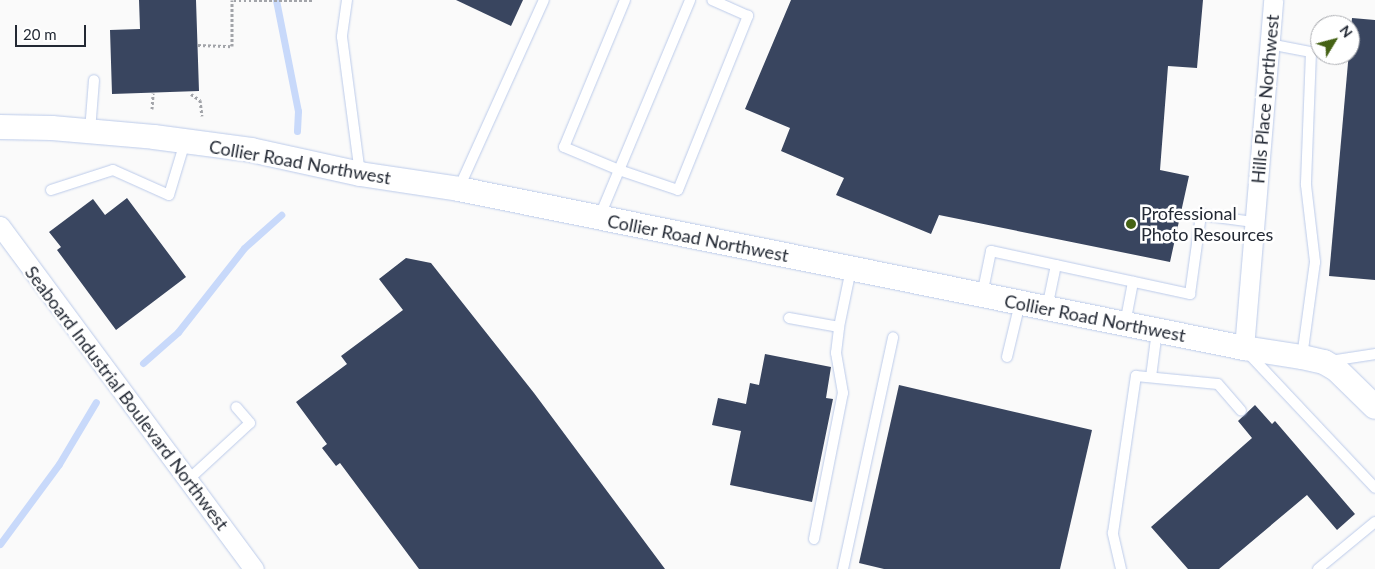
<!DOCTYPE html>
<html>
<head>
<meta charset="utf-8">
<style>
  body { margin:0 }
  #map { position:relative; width:1375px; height:569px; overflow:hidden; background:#fafafa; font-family:Lato,sans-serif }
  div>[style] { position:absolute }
  .stream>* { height:7px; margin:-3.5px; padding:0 3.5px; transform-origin:3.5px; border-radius:3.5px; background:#c8d9fa }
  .building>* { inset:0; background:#39455f }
  .path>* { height:3px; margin-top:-1.5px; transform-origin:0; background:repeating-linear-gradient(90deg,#a2a4a9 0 2.5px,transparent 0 5px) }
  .roads { filter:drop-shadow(0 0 1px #bccbea) drop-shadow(0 0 1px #bccbea) }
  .service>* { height:10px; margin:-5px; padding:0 5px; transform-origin:5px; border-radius:5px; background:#fff }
  .minor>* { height:19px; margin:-9.5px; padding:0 9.5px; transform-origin:9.5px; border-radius:9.5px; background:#fff }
  .tertiary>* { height:24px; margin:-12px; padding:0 12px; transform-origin:12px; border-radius:12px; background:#fff }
  .dots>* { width:14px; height:14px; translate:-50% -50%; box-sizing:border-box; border:2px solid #fff; border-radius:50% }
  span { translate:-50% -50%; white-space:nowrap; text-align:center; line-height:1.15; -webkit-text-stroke:5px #fff; paint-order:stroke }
  .street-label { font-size:18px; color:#232934 }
  .poi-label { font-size:18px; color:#232934 }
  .left { translate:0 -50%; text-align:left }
  .north { position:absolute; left:1310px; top:15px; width:50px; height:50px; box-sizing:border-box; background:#fff; border:1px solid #a7a9ae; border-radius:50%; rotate:53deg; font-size:14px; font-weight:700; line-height:20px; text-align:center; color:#232934 }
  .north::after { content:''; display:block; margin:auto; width:18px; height:22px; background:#456215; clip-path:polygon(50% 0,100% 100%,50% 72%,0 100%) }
  .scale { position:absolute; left:15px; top:25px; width:71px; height:22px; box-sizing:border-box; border:2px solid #232934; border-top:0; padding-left:6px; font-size:15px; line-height:18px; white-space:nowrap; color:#232934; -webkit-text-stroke:4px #fff; paint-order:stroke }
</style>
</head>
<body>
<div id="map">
  <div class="stream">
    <i style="left:276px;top:0;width:113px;rotate:78.8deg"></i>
    <i style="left:298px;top:111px;width:20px;rotate:93deg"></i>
    <i style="left:143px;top:363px;width:47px;rotate:-41.5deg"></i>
    <i style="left:178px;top:332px;width:107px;rotate:-51.8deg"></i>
    <i style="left:244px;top:248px;width:50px;rotate:-41.7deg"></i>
    <i style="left:0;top:544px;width:99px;rotate:-53.6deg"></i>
    <i style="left:59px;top:464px;width:72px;rotate:-59.2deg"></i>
  </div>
  <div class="building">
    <i style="clip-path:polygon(139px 0,196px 0,199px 91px,112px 94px,110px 30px,140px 29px)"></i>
    <i style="clip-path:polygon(456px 0,523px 0,511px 26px)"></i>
    <i style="clip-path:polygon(791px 0,1203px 0,1197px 68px,1168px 66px,1160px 170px,1189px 176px,1170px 262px,939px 215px,931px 234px,836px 195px,844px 178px,781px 151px,790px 128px,745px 109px)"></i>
    <i style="clip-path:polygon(1352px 18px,1375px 20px,1375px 280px,1329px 276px)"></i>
    <i style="clip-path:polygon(127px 198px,186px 277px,116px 330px,57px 250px,61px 247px,49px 232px,93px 199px,105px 215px)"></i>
    <i style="clip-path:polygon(406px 258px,431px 263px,534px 393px,665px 569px,419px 569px,340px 463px,336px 466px,322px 448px,327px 444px,296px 402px,347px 364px,341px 356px,403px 310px,379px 279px)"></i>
    <i style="clip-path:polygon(765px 354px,831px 367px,826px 398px,833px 399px,812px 502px,730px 485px,741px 431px,712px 425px,718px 398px,746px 404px,750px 383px,759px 385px)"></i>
    <i style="clip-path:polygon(899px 385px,1092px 430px,1060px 569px,884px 569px,859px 563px)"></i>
    <i style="clip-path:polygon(1255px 405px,1272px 424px,1275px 421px,1355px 514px,1337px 530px,1307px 495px,1219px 569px,1188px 569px,1151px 527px,1252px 438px,1238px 421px)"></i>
  </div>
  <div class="path">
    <i style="left:234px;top:0;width:78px"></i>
    <i style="left:198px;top:45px;width:34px;rotate:2deg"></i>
    <i style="left:232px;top:46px;width:46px;rotate:-90deg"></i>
    <i style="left:191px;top:94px;width:11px;rotate:34deg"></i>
    <i style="left:200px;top:100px;width:16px;rotate:83deg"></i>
    <i style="left:152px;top:109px;width:16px;rotate:-86deg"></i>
  </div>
  <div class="roads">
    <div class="service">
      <i style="left:347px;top:0;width:37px;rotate:98deg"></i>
      <i style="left:342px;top:37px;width:138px;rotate:82.5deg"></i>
      <i style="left:625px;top:0;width:159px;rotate:112.5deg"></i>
      <i style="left:564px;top:147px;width:60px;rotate:22.7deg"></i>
      <i style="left:619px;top:170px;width:62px;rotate:18.7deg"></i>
      <i style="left:678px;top:190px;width:188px;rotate:-68.1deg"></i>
      <i style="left:748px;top:16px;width:39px;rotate:-156deg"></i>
      <i style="left:1269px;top:44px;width:43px;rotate:10.8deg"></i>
      <i style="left:1311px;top:52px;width:133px;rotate:92.2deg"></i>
      <i style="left:1306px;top:185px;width:78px;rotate:83.3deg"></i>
      <i style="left:1315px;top:262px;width:96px;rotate:97.8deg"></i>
      <i style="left:90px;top:131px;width:51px;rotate:-85.5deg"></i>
      <i style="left:459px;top:188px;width:206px;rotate:-65.7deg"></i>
      <i style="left:51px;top:190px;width:65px;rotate:-17.9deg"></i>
      <i style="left:113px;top:170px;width:61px;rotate:24.1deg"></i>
      <i style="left:169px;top:195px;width:55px;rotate:-73.2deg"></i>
      <i style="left:599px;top:218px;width:236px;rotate:-67.3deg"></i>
      <i style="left:982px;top:295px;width:45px;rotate:-78.4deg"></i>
      <i style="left:991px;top:251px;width:204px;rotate:12.2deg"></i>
      <i style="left:1190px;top:294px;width:80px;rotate:-82.1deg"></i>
      <i style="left:1201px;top:215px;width:53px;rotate:7.5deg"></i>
      <i style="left:1047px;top:308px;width:44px;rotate:-78.2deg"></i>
      <i style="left:789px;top:318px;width:51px;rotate:10.2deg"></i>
      <i style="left:839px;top:327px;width:59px;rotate:-78.3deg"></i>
      <i style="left:1125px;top:324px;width:43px;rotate:-79.2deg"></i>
      <i style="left:1248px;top:353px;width:185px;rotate:46.7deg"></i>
      <i style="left:1007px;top:357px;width:56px;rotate:-76.5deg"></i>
      <i style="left:1330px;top:361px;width:46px;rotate:-8.8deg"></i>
      <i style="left:1151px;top:377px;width:46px;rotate:-82.6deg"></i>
      <i style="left:188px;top:480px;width:84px;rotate:-42.6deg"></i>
      <i style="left:250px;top:423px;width:21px;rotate:-131deg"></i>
      <i style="left:814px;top:539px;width:149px;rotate:-78.8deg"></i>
      <i style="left:843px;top:393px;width:41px;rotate:-99.9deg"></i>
      <i style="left:836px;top:353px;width:26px;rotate:-83deg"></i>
      <i style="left:843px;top:569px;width:237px;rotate:-77.8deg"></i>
      <i style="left:1121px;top:569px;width:37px;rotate:-103deg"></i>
      <i style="left:1113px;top:533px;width:159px;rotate:-81.7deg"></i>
      <i style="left:1136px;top:376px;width:82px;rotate:5.6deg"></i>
      <i style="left:1218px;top:384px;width:35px;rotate:49deg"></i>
      <i style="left:1318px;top:569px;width:74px;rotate:-39.5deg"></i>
    </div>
    <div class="minor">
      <i style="left:0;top:226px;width:427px;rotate:53.5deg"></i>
      <i style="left:1244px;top:348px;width:349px;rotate:-85.2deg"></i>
    </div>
    <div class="tertiary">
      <i style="left:0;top:127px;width:52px;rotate:1.1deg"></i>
      <i style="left:52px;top:128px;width:102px;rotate:5deg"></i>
      <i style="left:154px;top:137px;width:98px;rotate:7.6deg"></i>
      <i style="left:251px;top:150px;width:112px;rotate:12.4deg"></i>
      <i style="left:360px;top:174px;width:100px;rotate:8.6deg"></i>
      <i style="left:459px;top:189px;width:801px;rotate:11.45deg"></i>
      <i style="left:1244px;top:348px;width:59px;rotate:8.8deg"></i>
      <i style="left:1302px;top:357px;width:23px;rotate:13deg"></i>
      <i style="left:1324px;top:362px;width:14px;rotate:30deg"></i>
      <i style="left:1336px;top:369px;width:54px;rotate:44.3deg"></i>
    </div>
  </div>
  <div class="dots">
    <i style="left:1131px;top:224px;background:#456215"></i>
  </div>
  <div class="street-label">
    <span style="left:1265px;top:99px;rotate:-85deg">Hills Place Northwest</span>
    <span style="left:300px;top:162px;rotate:10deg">Collier Road Northwest</span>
    <span style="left:698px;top:238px;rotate:11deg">Collier Road Northwest</span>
    <span style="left:1095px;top:318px;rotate:11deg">Collier Road Northwest</span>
    <span style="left:127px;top:398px;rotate:53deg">Seaboard Industrial Boulevard Northwest</span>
  </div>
  <div class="poi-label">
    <span class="left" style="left:1141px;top:224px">Professional<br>Photo Resources</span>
  </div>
  <div class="north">N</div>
  <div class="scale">20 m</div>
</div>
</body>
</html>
